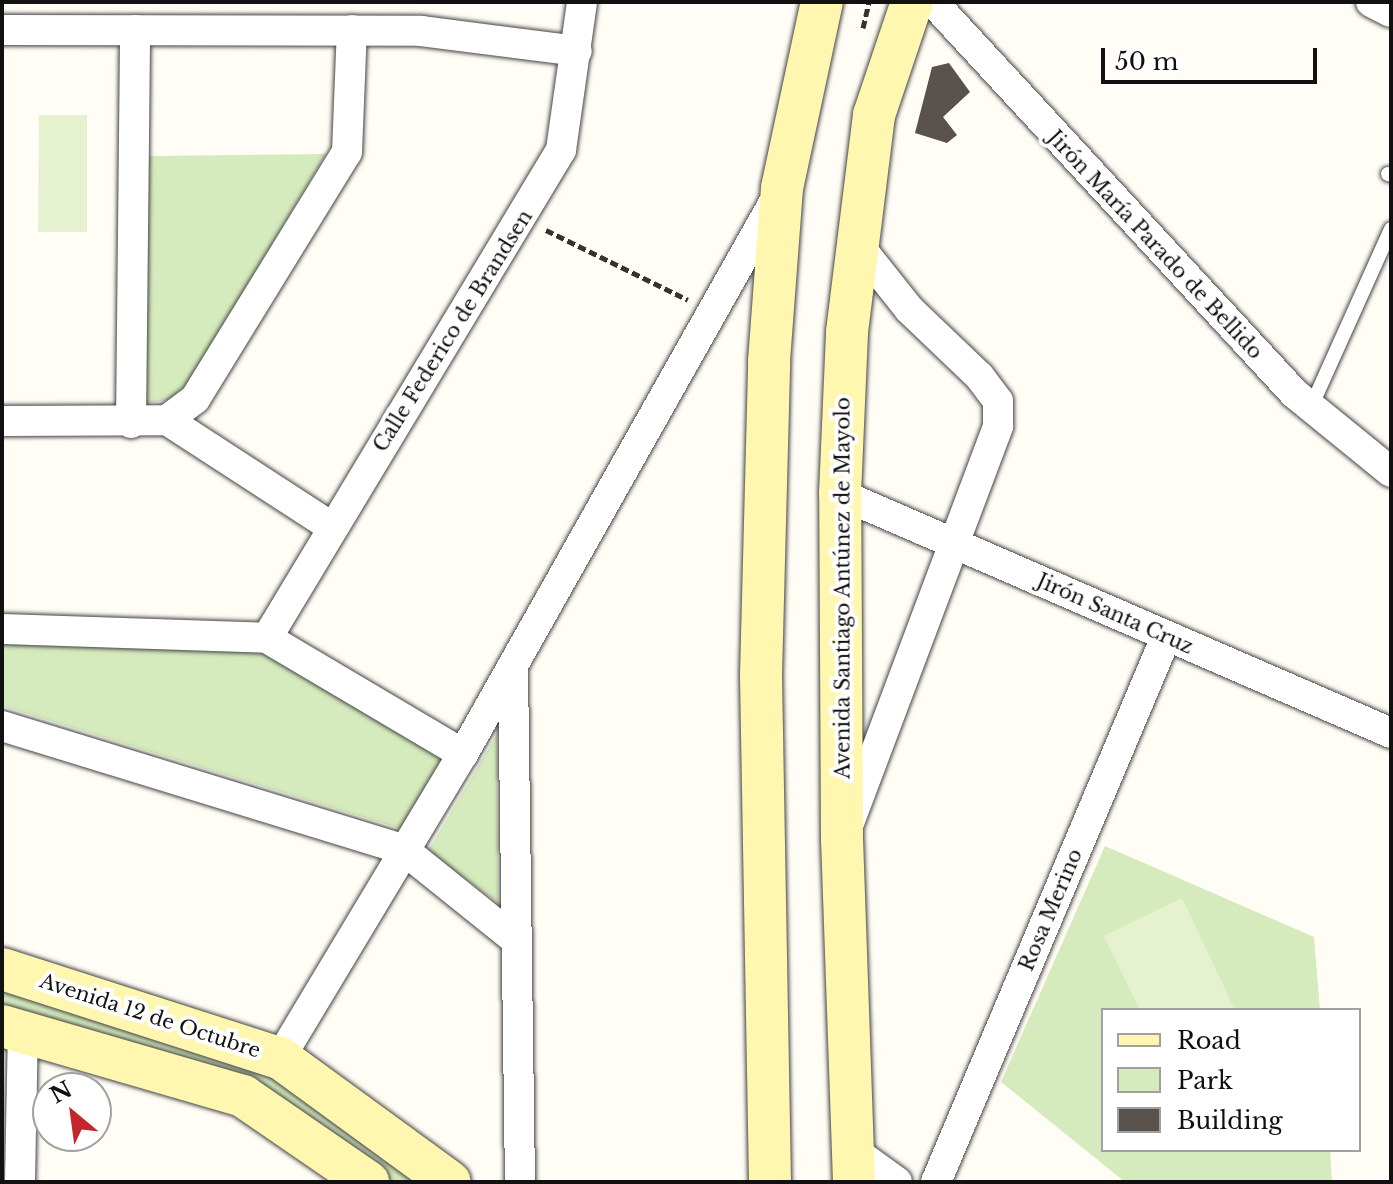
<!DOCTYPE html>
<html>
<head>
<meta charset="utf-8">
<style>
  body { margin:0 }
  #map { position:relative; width:1393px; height:1184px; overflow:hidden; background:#fffdf5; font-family:"Libre Baskerville",serif }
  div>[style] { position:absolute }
  .green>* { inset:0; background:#d5ebbd }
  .pitch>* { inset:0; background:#e6f2cf }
  .building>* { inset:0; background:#5a524d }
  .path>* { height:5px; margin-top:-2.5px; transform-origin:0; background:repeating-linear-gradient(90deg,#333 0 8px,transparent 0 12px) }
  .roads { filter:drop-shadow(0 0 2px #444) drop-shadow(0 0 2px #444) }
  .service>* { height:14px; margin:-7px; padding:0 7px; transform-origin:7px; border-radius:7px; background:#fff }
  .minor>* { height:30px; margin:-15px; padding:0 15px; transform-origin:15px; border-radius:15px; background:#fff }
  .secondary>* { height:42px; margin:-21px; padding:0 21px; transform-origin:21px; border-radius:21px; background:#fff6b0 }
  span { translate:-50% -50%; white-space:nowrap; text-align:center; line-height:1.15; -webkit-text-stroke:8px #fff; paint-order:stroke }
  .street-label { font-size:20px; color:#111 }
  .frame { position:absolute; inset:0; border:4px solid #111; pointer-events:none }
  .legend { position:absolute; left:1101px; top:1008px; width:260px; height:144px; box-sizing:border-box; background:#fff; border:2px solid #a0a0a0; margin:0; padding:10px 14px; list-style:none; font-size:24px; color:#111 }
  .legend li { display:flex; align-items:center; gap:16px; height:40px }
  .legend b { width:40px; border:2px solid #a0a0a0 }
  .north { position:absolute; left:32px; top:1072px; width:80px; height:80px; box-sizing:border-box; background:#fff; border:2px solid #a0a0a0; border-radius:50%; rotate:331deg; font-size:22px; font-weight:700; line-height:32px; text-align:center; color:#111 }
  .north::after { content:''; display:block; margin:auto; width:28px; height:36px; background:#c4262e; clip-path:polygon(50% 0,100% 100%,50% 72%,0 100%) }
  .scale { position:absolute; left:1101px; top:48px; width:216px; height:36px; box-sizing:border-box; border:4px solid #111; border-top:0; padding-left:10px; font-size:24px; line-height:28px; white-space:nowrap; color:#111; -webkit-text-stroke:6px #fff; paint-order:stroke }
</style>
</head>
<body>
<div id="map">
  <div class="green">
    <i style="clip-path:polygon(326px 154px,179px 399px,145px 403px,149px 156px)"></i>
    <i style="clip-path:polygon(2px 641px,271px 650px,448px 756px,408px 831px,2px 706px)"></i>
    <i style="clip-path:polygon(497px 734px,498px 903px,428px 851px)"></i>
    <i style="clip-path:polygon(1105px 846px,1314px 937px,1320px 1010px,1103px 1010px,1103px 1150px,1330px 1150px,1332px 1182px,1125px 1182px,1001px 1082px)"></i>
    <i style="clip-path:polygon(2px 990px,255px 1065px,424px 1182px,393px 1182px,290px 1104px,2px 1008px)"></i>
  </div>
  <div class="pitch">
    <i style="clip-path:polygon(39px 115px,87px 115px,87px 232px,38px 232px)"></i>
    <i style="clip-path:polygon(1182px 898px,1235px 1010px,1140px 1010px,1104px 936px)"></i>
  </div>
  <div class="building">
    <i style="clip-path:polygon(949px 63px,970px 92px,943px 117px,957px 135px,947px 143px,915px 133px,932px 67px)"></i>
  </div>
  <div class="path">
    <i style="left:863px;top:28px;width:27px;rotate:-77deg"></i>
    <i style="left:546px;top:230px;width:158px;rotate:26.2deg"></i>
  </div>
  <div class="roads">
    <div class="service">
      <i style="left:1388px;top:174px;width:3px;rotate:18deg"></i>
      <i style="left:1311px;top:407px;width:195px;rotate:-65.8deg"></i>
    </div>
    <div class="minor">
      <i style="left:933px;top:2px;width:532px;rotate:47.28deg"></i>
      <i style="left:1294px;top:393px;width:125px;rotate:39.2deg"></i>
      <i style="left:1371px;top:2px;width:22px;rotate:27deg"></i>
      <i style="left:2px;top:30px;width:419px;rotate:0.1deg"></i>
      <i style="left:421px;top:31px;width:157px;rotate:7.3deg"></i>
      <i style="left:167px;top:420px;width:197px;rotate:33deg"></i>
      <i style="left:2px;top:421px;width:165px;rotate:-0.3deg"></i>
      <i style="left:167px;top:420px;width:35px;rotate:-37deg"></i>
      <i style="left:195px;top:399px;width:290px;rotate:-58.4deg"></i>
      <i style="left:347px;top:152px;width:122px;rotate:-87.7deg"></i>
      <i style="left:131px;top:423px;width:393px;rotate:-89.4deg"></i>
      <i style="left:840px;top:494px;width:601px;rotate:23.45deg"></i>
      <i style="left:2px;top:629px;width:265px;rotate:1.9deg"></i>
      <i style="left:267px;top:638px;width:228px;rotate:30.6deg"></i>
      <i style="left:267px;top:638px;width:570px;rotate:-58.93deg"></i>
      <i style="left:561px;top:150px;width:149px;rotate:-81.9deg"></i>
      <i style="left:513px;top:669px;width:513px;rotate:89.22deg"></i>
      <i style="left:2px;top:726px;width:421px;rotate:17.1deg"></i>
      <i style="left:404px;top:850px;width:145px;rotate:38.8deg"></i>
      <i style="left:849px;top:823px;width:424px;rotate:-69.4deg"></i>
      <i style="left:998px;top:426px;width:25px;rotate:-90deg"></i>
      <i style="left:998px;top:401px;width:31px;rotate:-127deg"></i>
      <i style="left:979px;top:376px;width:97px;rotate:-136.3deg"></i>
      <i style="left:909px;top:309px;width:87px;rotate:-128.5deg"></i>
      <i style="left:280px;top:1058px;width:355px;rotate:-59deg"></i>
      <i style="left:463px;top:754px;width:639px;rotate:-60.59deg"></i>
      <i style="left:854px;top:1151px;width:53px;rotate:35.8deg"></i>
      <i style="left:20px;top:1182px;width:150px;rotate:-88.9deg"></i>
      <i style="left:936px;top:1182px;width:592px;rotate:-67.12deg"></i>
    </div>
    <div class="secondary">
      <i style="left:2px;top:969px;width:292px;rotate:17.8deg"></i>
      <i style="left:280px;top:1058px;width:210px;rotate:36.1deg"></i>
      <i style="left:2px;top:1026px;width:251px;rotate:16.2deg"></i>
      <i style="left:243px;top:1096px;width:152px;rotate:34.5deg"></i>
      <i style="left:770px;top:1182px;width:507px;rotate:-91.02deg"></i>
      <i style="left:761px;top:675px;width:314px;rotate:-88.5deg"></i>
      <i style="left:769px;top:361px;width:173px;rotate:-85.7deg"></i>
      <i style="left:782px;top:188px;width:190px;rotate:-77.9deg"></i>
      <i style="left:854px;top:1182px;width:342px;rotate:-92deg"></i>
      <i style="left:842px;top:840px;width:346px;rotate:-90.3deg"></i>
      <i style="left:840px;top:494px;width:162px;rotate:-87.5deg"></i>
      <i style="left:847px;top:332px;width:219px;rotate:-82.9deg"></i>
      <i style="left:874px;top:115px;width:119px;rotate:-71.4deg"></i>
    </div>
  </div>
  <div class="street-label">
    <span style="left:1155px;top:245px;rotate:47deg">Jirón María Parado de Bellido</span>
    <span style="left:453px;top:331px;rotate:-58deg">Calle Federico de Brandsen</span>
    <span style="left:843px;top:588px;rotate:-90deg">Avenida Santiago Antúnez de Mayolo</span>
    <span style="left:1115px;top:614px;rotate:24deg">Jirón Santa Cruz</span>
    <span style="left:1051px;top:910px;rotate:-67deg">Rosa Merino</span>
    <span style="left:150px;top:1016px;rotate:18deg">Avenida 12 de Octubre</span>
  </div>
  <div class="frame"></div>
  <ul class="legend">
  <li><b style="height:10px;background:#fff6b0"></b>Road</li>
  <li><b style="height:22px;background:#d5ebbd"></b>Park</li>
  <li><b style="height:22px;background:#5a524d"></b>Building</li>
  </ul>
  <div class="north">N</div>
  <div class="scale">50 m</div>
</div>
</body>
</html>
